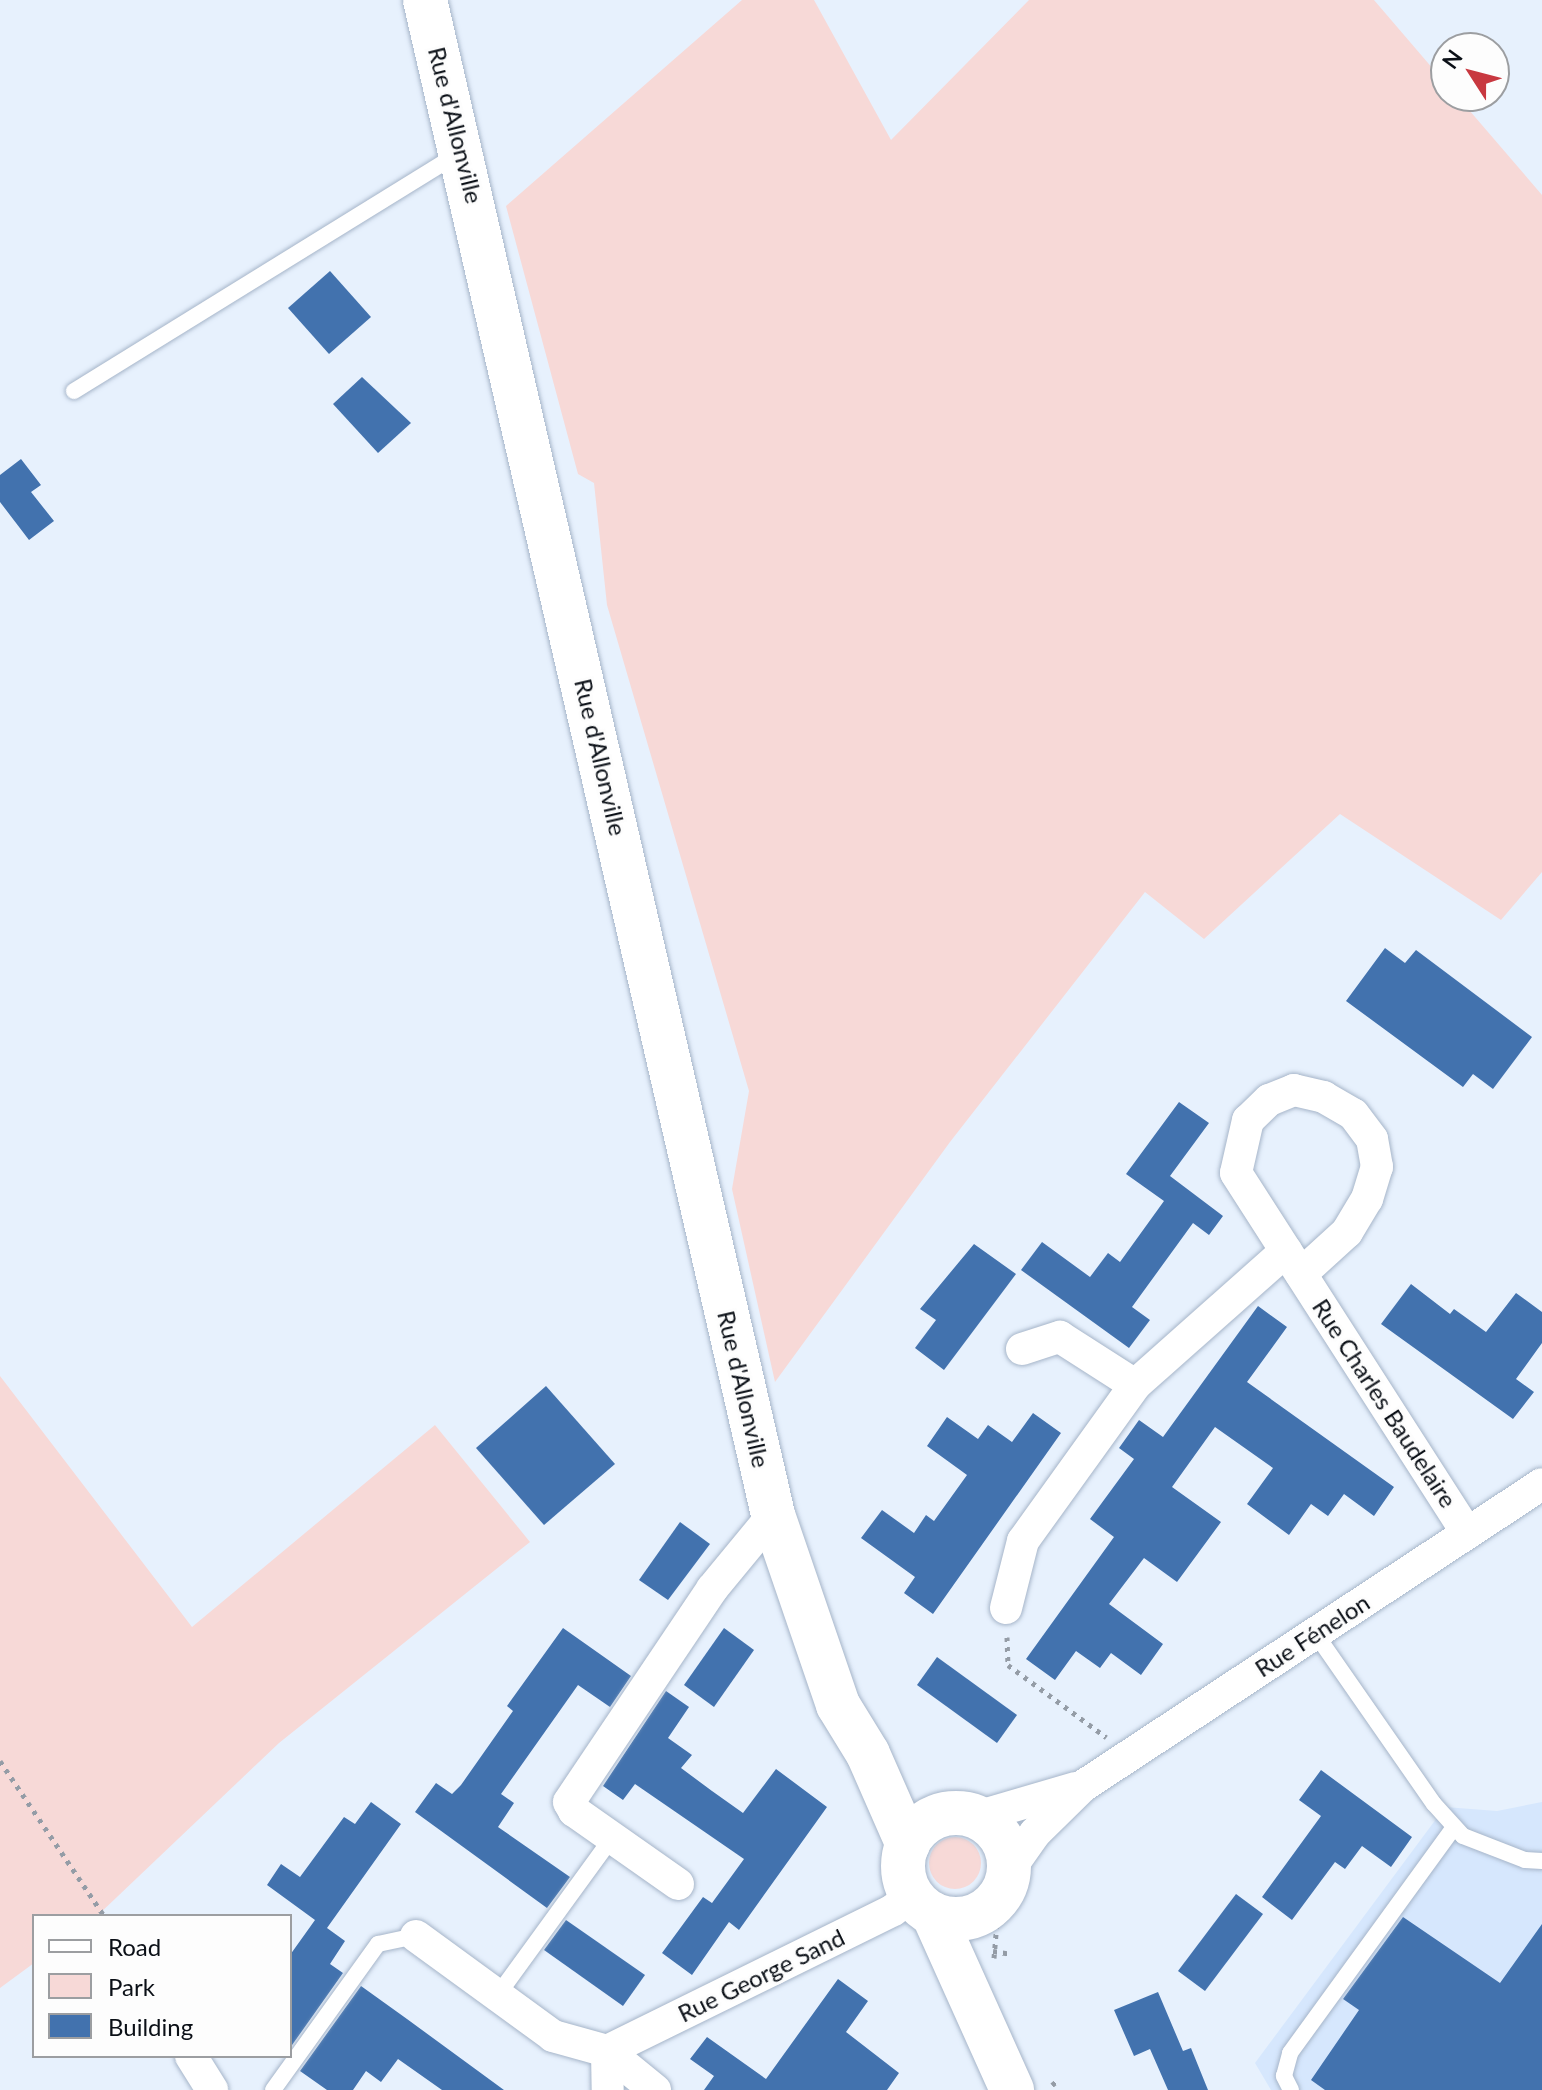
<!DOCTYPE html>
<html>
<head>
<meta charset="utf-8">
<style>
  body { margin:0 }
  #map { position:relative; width:1542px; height:2090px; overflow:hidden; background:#e7f1fd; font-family:Lato,sans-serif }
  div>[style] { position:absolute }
  .built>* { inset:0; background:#d6e7fd }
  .green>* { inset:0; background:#f7d9d7 }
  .round { border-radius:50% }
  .building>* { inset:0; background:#4272ae }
  .path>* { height:5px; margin-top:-2.5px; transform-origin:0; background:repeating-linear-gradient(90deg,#949ca6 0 4px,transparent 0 10px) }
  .roads { filter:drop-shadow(0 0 2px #a6b5c9) drop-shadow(0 0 2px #a6b5c9) }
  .service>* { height:16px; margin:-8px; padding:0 8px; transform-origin:8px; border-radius:8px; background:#fff }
  .minor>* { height:32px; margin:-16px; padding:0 16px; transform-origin:16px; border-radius:16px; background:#fff }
  .secondary>* { height:44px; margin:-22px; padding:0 22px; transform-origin:22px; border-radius:22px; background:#fff }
  .secondary>.ring { margin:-22px; padding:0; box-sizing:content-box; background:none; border:44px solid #fff; border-radius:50% }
  span { translate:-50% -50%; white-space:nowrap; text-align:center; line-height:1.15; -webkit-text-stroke:6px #fdfdfd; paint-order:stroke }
  .street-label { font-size:24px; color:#0b1017 }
  .legend { position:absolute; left:32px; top:1914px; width:260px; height:144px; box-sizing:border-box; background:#fdfdfd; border:2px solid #9c9ea1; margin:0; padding:10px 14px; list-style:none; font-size:24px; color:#0b1017 }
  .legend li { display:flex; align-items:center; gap:16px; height:40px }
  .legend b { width:40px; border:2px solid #9c9ea1 }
  .north { position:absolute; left:1430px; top:32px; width:80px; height:80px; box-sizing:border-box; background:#fdfdfd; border:2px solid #9c9ea1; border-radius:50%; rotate:306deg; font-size:22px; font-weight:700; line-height:32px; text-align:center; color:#0b1017 }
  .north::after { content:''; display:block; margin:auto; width:28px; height:36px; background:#c83840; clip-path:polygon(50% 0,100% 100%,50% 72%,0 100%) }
</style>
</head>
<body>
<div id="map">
  <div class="built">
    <i style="clip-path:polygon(1542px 1802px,1542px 2090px,1271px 2090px,1255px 2063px,1445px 1807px,1497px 1811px)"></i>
  </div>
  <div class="green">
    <i style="clip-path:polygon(742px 0,814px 0,891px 140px,1029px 0,1374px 0,1446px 84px,1446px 96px,1457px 96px,1542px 195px,1542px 872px,1501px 920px,1340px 814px,1204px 939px,1145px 892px,950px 1142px,775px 1382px,732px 1189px,749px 1091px,607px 605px,594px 483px,578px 474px,506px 206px)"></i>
    <i style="clip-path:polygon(0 1376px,192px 1627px,435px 1425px,530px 1542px,279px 1743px,97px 1916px,34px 1916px,34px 1963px,0 1988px)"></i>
    <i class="round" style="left:929px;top:1837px;width:52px;height:52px"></i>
  </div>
  <div class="building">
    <i style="clip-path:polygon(330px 271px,371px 317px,329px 354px,288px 308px)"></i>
    <i style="clip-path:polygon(362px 377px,411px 423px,378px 453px,333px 404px)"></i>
    <i style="clip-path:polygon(21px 459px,41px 485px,31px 492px,54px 521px,29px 540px,0 502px,0 475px)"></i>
    <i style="clip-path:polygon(1385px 948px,1405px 963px,1416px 950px,1532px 1037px,1493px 1089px,1473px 1074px,1463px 1087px,1346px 1001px)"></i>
    <i style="clip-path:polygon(1179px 1102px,1209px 1123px,1170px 1176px,1223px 1216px,1209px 1235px,1193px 1223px,1132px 1307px,1150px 1320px,1129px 1348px,1021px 1270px,1042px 1242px,1090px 1277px,1108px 1253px,1120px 1262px,1164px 1201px,1126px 1174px)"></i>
    <i style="clip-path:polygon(974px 1244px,1016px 1274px,944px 1370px,915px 1348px,936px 1320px,920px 1309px)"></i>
    <i style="clip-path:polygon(1411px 1284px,1450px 1314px,1454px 1309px,1486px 1332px,1516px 1293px,1542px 1312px,1542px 1343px,1516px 1379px,1534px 1392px,1513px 1419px,1381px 1324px)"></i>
    <i style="clip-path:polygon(1258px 1306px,1287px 1327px,1247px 1382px,1394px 1487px,1374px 1516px,1344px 1494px,1328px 1516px,1311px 1504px,1289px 1535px,1247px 1504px,1273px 1468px,1215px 1427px,1172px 1487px,1221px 1522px,1177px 1582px,1144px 1558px,1109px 1604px,1163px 1644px,1141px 1675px,1111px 1653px,1100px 1668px,1076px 1651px,1055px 1680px,1026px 1659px,1114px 1537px,1090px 1519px,1134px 1459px,1119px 1448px,1139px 1420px,1163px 1437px)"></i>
    <i style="clip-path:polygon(546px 1386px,615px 1464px,544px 1525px,476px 1448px)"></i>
    <i style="clip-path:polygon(1033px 1413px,1061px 1433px,933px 1614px,904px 1593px,915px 1577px,861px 1538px,882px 1510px,914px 1533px,926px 1515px,934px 1521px,967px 1475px,927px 1446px,947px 1417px,978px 1439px,988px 1425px,1012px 1442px)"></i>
    <i style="clip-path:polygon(680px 1522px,710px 1544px,668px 1600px,639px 1580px)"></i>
    <i style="clip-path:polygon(563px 1628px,631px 1676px,610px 1707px,578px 1685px,501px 1794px,514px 1803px,498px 1827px,570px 1877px,547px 1908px,415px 1812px,436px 1783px,452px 1794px,461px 1785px,513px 1711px,507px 1706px)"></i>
    <i style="clip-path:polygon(724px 1628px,754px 1650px,714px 1707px,684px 1685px)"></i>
    <i style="clip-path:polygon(937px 1657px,1017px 1715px,997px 1743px,917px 1685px)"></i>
    <i style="clip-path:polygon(666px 1691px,689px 1707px,668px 1738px,692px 1755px,681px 1768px,712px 1791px,743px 1813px,776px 1769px,827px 1807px,739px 1930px,729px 1922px,692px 1975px,662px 1953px,703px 1897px,712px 1903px,744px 1859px,635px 1784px,623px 1800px,603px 1786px)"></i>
    <i style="clip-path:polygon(1321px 1770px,1412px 1837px,1391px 1867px,1362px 1846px,1345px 1869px,1335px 1862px,1292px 1920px,1262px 1897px,1321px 1816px,1299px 1800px)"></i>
    <i style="clip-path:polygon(371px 1802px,401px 1824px,327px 1928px,345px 1941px,330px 1964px,343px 1973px,290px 2048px,290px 1955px,315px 1920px,267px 1885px,281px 1864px,300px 1877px,344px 1817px,355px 1824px)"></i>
    <i style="clip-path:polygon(1236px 1894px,1263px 1914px,1205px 1991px,1178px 1971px)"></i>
    <i style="clip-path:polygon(1403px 1917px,1500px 1983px,1542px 1924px,1542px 2090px,1325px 2090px,1311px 2080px,1359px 2010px,1343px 1999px)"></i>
    <i style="clip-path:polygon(566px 1920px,645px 1975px,623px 2006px,544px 1950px)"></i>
    <i style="clip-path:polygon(838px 1979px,868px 2001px,846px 2032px,899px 2073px,887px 2090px,704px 2090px,714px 2076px,690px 2059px,707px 2037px,766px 2079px)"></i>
    <i style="clip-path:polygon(361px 1986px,407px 2019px,504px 2090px,442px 2090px,398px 2059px,381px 2082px,366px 2071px,353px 2090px,327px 2090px,300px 2071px)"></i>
    <i style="clip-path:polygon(1158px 1992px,1183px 2051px,1191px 2048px,1208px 2090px,1168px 2090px,1150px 2049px,1134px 2056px,1114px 2010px)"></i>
  </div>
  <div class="path">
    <i style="left:1007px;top:1637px;width:28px;rotate:88deg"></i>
    <i style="left:1008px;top:1665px;width:122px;rotate:36.3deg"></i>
    <i style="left:0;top:1761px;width:187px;rotate:56.1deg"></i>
    <i style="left:993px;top:1951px;width:19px;rotate:9deg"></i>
    <i style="left:994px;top:1958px;width:61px;rotate:-85.3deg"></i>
    <i style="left:1052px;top:2085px;width:6px;rotate:-39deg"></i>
  </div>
  <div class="roads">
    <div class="service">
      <i style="left:74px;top:391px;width:450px;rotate:-31.7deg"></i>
      <i style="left:1315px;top:1633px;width:208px;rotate:55.2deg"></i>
      <i style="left:1434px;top:1804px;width:43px;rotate:47.8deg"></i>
      <i style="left:1463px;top:1836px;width:66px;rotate:21.2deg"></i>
      <i style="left:1525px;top:1860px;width:17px;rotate:3deg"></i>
      <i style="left:497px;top:1996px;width:195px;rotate:-54deg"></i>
      <i style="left:273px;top:2090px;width:180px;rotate:-54.3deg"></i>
      <i style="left:378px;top:1944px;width:39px;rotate:-12deg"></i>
      <i style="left:1291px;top:2090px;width:16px;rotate:-117deg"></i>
      <i style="left:1284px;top:2076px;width:24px;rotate:-75deg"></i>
      <i style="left:1290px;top:2053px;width:279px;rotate:-54deg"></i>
    </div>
    <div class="minor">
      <i style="left:1301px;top:1274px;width:62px;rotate:-42.4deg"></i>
      <i style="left:1347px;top:1232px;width:39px;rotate:-59deg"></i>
      <i style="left:1367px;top:1199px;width:34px;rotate:-73deg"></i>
      <i style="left:1377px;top:1167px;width:28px;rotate:-100deg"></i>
      <i style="left:1372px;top:1139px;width:31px;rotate:-127deg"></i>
      <i style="left:1353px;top:1114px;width:34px;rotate:-150deg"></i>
      <i style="left:1324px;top:1097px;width:31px;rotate:-167deg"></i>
      <i style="left:1294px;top:1090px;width:27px;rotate:158deg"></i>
      <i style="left:1269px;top:1100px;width:29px;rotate:136deg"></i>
      <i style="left:1248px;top:1120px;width:54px;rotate:102.8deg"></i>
      <i style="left:1236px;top:1173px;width:428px;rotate:57.3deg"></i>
      <i style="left:1022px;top:1349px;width:40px;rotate:-18deg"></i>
      <i style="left:1060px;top:1337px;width:89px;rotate:32.6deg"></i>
      <i style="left:1006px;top:1608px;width:69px;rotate:-75.8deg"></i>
      <i style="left:1023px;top:1541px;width:192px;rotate:-54.3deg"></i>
      <i style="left:1135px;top:1385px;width:202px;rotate:-41.6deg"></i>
      <i style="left:976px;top:1817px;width:104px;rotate:-16.2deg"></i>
      <i style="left:1009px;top:1870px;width:45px;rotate:-54.9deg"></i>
      <i style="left:1035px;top:1833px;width:67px;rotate:-44.4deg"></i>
      <i style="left:1083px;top:1786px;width:549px;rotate:-33.34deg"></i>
      <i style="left:678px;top:1884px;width:127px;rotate:-144.9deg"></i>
      <i style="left:574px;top:1811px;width:10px;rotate:-119deg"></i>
      <i style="left:569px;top:1802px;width:257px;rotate:-56.1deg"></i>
      <i style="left:712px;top:1589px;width:96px;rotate:-50.5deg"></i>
      <i style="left:416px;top:1936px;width:170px;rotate:36.1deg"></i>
      <i style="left:553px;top:2036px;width:56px;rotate:15.5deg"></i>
      <i style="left:607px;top:2051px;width:319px;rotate:-26.2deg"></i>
      <i style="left:893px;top:1910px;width:24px;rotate:-38deg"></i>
      <i style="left:607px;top:2051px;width:62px;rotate:39.1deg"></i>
      <i style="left:607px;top:2051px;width:39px;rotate:89deg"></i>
      <i style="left:191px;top:2056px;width:40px;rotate:58deg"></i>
    </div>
    <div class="secondary">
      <i style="left:425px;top:0;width:1554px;rotate:77.06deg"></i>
      <i style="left:773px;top:1515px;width:201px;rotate:71.1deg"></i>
      <i style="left:838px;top:1705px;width:57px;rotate:58.5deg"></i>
      <i style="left:868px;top:1754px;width:99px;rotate:66.3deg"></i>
      <i class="ring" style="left:903px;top:1813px;width:62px;height:62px"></i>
      <i style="left:933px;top:1914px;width:193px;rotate:65.8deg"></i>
    </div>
  </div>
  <div class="street-label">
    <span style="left:456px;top:125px;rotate:76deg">Rue d'Allonville</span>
    <span style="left:601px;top:757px;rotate:77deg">Rue d'Allonville</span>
    <span style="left:744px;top:1389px;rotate:77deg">Rue d'Allonville</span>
    <span style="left:1385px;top:1403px;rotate:57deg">Rue Charles Baudelaire</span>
    <span style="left:1312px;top:1635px;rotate:-33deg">Rue Fénelon</span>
    <span style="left:761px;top:1975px;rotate:-26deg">Rue George Sand</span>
  </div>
  <ul class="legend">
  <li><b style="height:10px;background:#fff"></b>Road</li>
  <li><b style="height:22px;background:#f7d9d7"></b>Park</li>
  <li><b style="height:22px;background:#4272ae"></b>Building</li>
  </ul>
  <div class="north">N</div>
</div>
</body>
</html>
